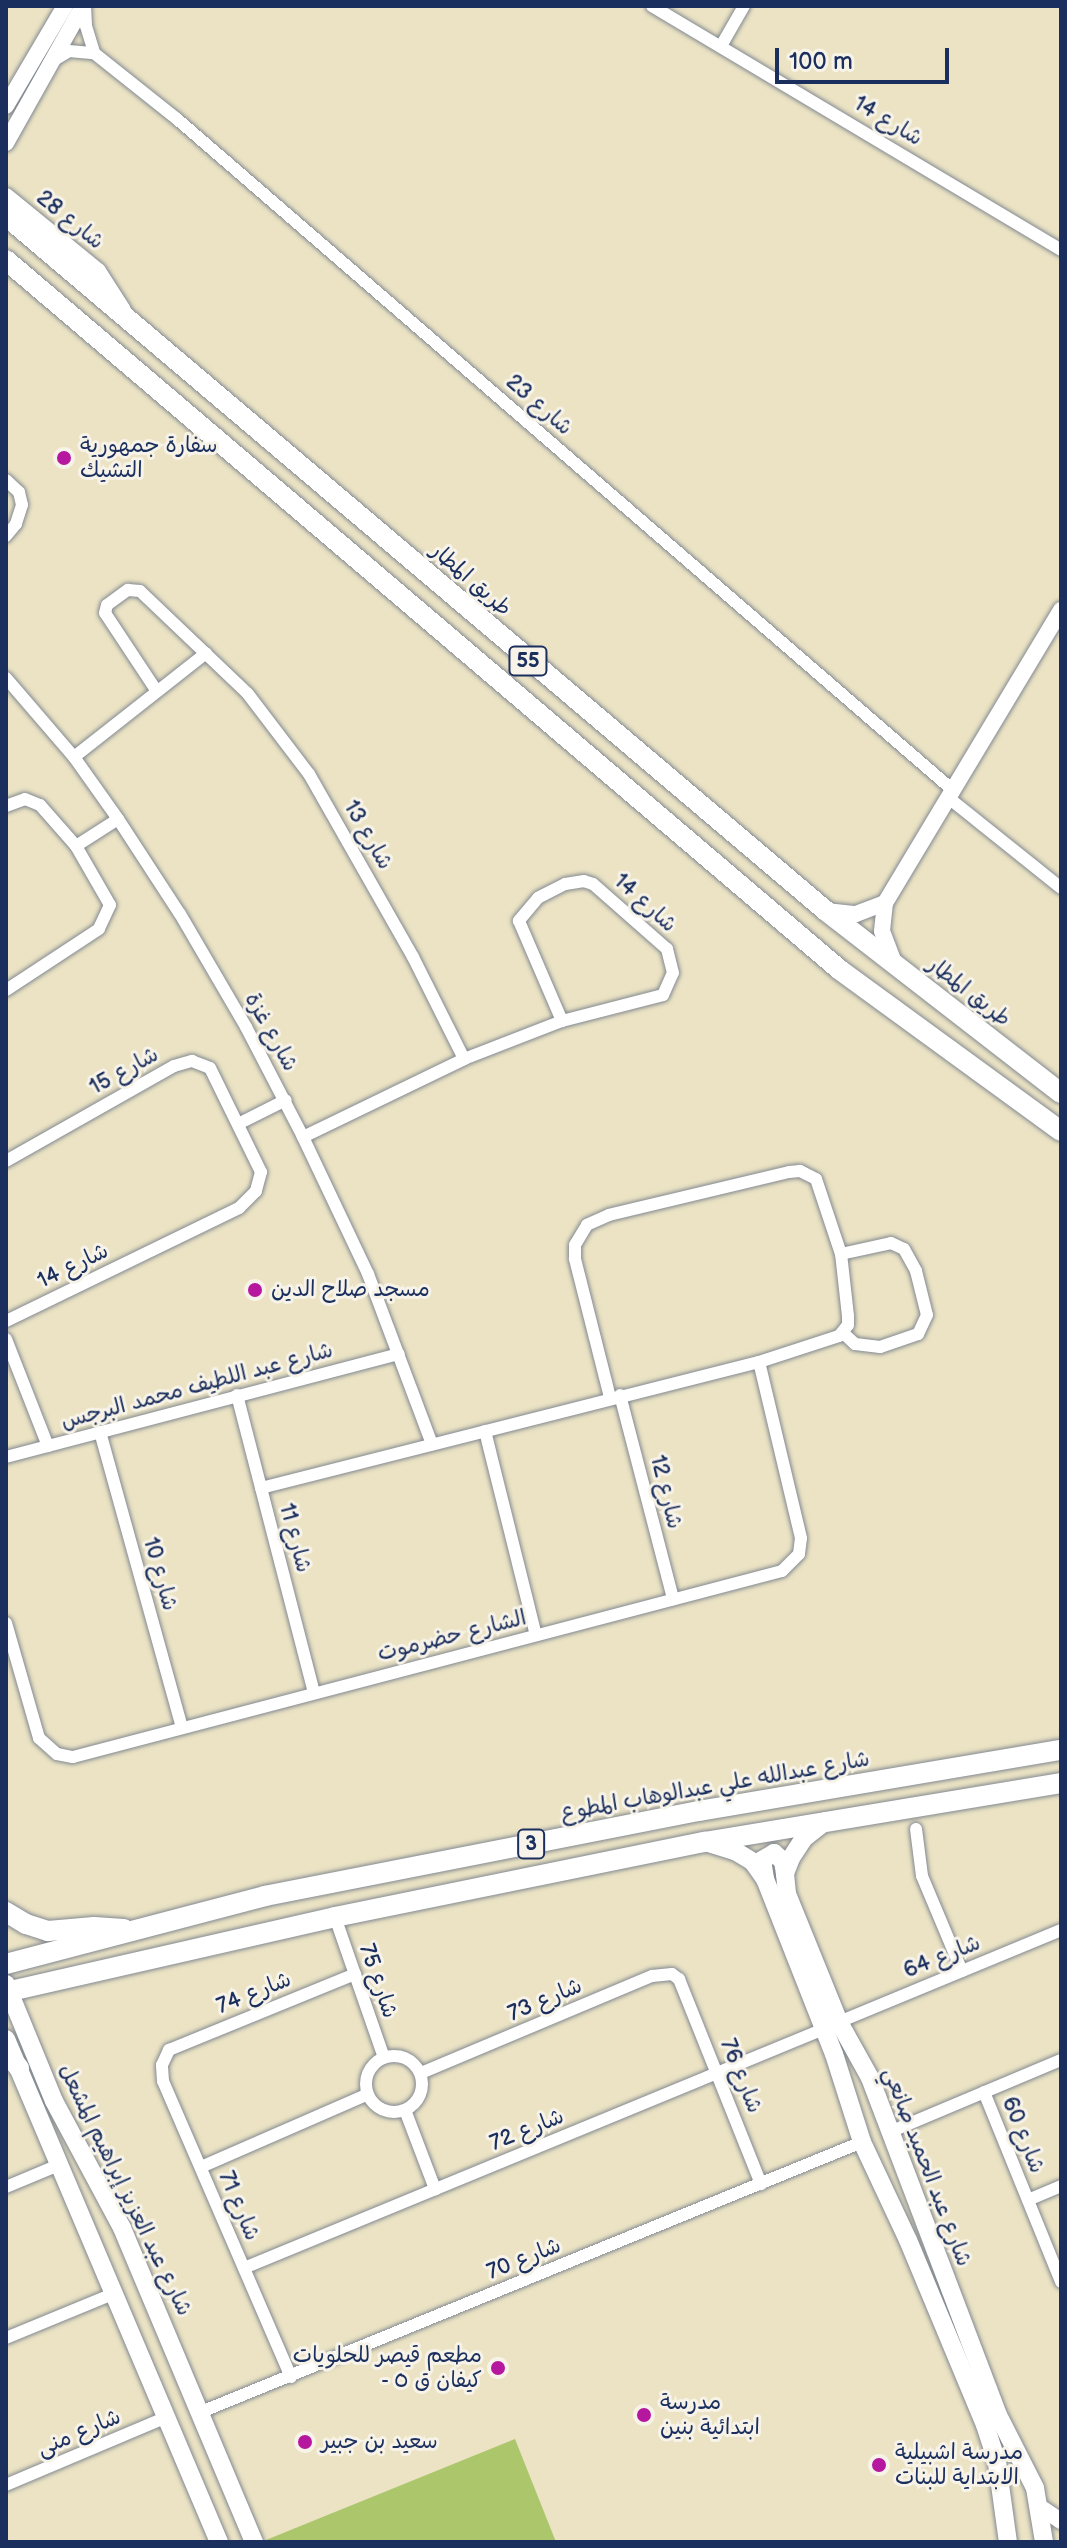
<!DOCTYPE html>
<html>
<head>
<meta charset="utf-8">
<style>
  body { margin:0 }
  #map { position:relative; width:1067px; height:2548px; overflow:hidden; background:#ebe3c4; font-family:"Balsamiq Sans","Playpen Sans Arabic",sans-serif }
  div>[style] { position:absolute }
  .green>* { inset:0; background:#acc66c }
  .roads { filter:drop-shadow(0 0 2px #838991) drop-shadow(0 0 2px #838991) }
  .minor>* { height:12px; margin:-6px; padding:0 6px; transform-origin:6px; border-radius:6px; background:#fff }
  .minor>.ring { margin:-6px; padding:0; box-sizing:content-box; background:none; border:12px solid #fff; border-radius:50% }
  .tertiary>* { height:16px; margin:-8px; padding:0 8px; transform-origin:8px; border-radius:8px; background:#fff }
  .secondary>* { height:18px; margin:-9px; padding:0 9px; transform-origin:9px; border-radius:9px; background:#fff }
  .primary>* { height:20px; margin:-10px; padding:0 10px; transform-origin:10px; border-radius:10px; background:#fff }
  .trunk>* { height:20px; margin:-10px; padding:0 10px; transform-origin:10px; border-radius:10px; background:#fff }
  .dots>* { width:22px; height:22px; translate:-50% -50%; box-sizing:border-box; border:4px solid #f7f3e8; border-radius:50% }
  span { translate:-50% -50%; white-space:nowrap; text-align:center; line-height:1.15; -webkit-text-stroke:6px #f7f3e8; paint-order:stroke }
  .shield-label span { padding:2px 6px; background:#f7f3e8; border:2px solid; border-radius:6px; -webkit-text-stroke-width:0 }
  .shield-label { font-size:20px; color:#1b2f5e; font-weight:700 }
  .street-label { font-size:22px; color:#1b2f5e }
  .poi-label { font-size:22px; color:#1b2f5e }
  .left { translate:0 -50%; text-align:left }
  .right { translate:-100% -50%; text-align:right }
  .frame { position:absolute; inset:0; border:8px solid #1b2f5e; pointer-events:none }
  .scale { position:absolute; left:775px; top:48px; width:174px; height:36px; box-sizing:border-box; border:4px solid #1b2f5e; border-top:0; padding-left:10px; font-size:24px; line-height:28px; white-space:nowrap; color:#1b2f5e; -webkit-text-stroke:6px #f7f3e8; paint-order:stroke }
</style>
</head>
<body>
<div id="map">
  <div class="green">
    <i style="clip-path:polygon(515px 2439px,556px 2542px,261px 2542px)"></i>
  </div>
  <div class="roads">
    <div class="minor">
      <i style="left:85px;top:6px;width:20px;rotate:87deg"></i>
      <i style="left:86px;top:26px;width:28px;rotate:73deg"></i>
      <i style="left:652px;top:6px;width:476px;rotate:30.8deg"></i>
      <i style="left:721px;top:46px;width:46px;rotate:-60.1deg"></i>
      <i style="left:54px;top:60px;width:17px;rotate:-31deg"></i>
      <i style="left:69px;top:51px;width:25px;rotate:5deg"></i>
      <i style="left:94px;top:53px;width:106px;rotate:38.5deg"></i>
      <i style="left:177px;top:119px;width:1027px;rotate:40.86deg"></i>
      <i style="left:6px;top:480px;width:18px;rotate:43deg"></i>
      <i style="left:19px;top:492px;width:13px;rotate:77deg"></i>
      <i style="left:22px;top:505px;width:20px;rotate:108deg"></i>
      <i style="left:16px;top:524px;width:16px;rotate:130deg"></i>
      <i style="left:6px;top:678px;width:104px;rotate:49.3deg"></i>
      <i style="left:74px;top:757px;width:76px;rotate:54.6deg"></i>
      <i style="left:118px;top:819px;width:113px;rotate:56.9deg"></i>
      <i style="left:180px;top:914px;width:131px;rotate:59.7deg"></i>
      <i style="left:246px;top:1027px;width:124px;rotate:62.6deg"></i>
      <i style="left:303px;top:1137px;width:152px;rotate:64.6deg"></i>
      <i style="left:368px;top:1274px;width:182px;rotate:69.4deg"></i>
      <i style="left:156px;top:690px;width:92px;rotate:-123.5deg"></i>
      <i style="left:105px;top:613px;width:8px;rotate:-76deg"></i>
      <i style="left:107px;top:605px;width:26px;rotate:-36deg"></i>
      <i style="left:128px;top:590px;width:12px;rotate:5deg"></i>
      <i style="left:140px;top:591px;width:149px;rotate:43.6deg"></i>
      <i style="left:248px;top:694px;width:101px;rotate:52.7deg"></i>
      <i style="left:309px;top:774px;width:210px;rotate:60.4deg"></i>
      <i style="left:413px;top:957px;width:114px;rotate:63.4deg"></i>
      <i style="left:74px;top:757px;width:168px;rotate:-38.2deg"></i>
      <i style="left:950px;top:799px;width:142px;rotate:38.7deg"></i>
      <i style="left:6px;top:806px;width:20px;rotate:-20deg"></i>
      <i style="left:25px;top:799px;width:16px;rotate:22deg"></i>
      <i style="left:40px;top:805px;width:55px;rotate:48.7deg"></i>
      <i style="left:76px;top:846px;width:68px;rotate:60deg"></i>
      <i style="left:110px;top:905px;width:26px;rotate:115deg"></i>
      <i style="left:99px;top:929px;width:111px;rotate:146.7deg"></i>
      <i style="left:76px;top:846px;width:50px;rotate:-32.7deg"></i>
      <i style="left:240px;top:1123px;width:51px;rotate:-26.6deg"></i>
      <i style="left:303px;top:1137px;width:179px;rotate:-25.8deg"></i>
      <i style="left:464px;top:1059px;width:105px;rotate:-21.2deg"></i>
      <i style="left:562px;top:1021px;width:104px;rotate:-14.4deg"></i>
      <i style="left:663px;top:995px;width:24px;rotate:-66deg"></i>
      <i style="left:673px;top:973px;width:25px;rotate:-104deg"></i>
      <i style="left:667px;top:949px;width:98px;rotate:-138.7deg"></i>
      <i style="left:593px;top:884px;width:9px;rotate:-162deg"></i>
      <i style="left:584px;top:881px;width:19px;rotate:171deg"></i>
      <i style="left:565px;top:884px;width:30px;rotate:153deg"></i>
      <i style="left:538px;top:898px;width:30px;rotate:130deg"></i>
      <i style="left:519px;top:921px;width:109px;rotate:66.7deg"></i>
      <i style="left:6px;top:1161px;width:193px;rotate:-29.5deg"></i>
      <i style="left:174px;top:1066px;width:19px;rotate:-16deg"></i>
      <i style="left:192px;top:1061px;width:19px;rotate:21deg"></i>
      <i style="left:210px;top:1068px;width:116px;rotate:63.9deg"></i>
      <i style="left:261px;top:1172px;width:20px;rotate:105deg"></i>
      <i style="left:256px;top:1191px;width:24px;rotate:135deg"></i>
      <i style="left:239px;top:1208px;width:259px;rotate:154.1deg"></i>
      <i style="left:841px;top:1254px;width:51px;rotate:-12.4deg"></i>
      <i style="left:891px;top:1243px;width:14px;rotate:25deg"></i>
      <i style="left:904px;top:1249px;width:25px;rotate:61deg"></i>
      <i style="left:916px;top:1271px;width:45px;rotate:76deg"></i>
      <i style="left:927px;top:1315px;width:21px;rotate:115deg"></i>
      <i style="left:918px;top:1334px;width:40px;rotate:161.1deg"></i>
      <i style="left:880px;top:1347px;width:25px;rotate:-173deg"></i>
      <i style="left:855px;top:1344px;width:16px;rotate:-137deg"></i>
      <i style="left:6px;top:1339px;width:115px;rotate:68.6deg"></i>
      <i style="left:237px;top:1395px;width:307px;rotate:75.5deg"></i>
      <i style="left:620px;top:1395px;width:211px;rotate:75.4deg"></i>
      <i style="left:485px;top:1431px;width:210px;rotate:76deg"></i>
      <i style="left:100px;top:1432px;width:306px;rotate:74.5deg"></i>
      <i style="left:6px;top:1457px;width:406px;rotate:-14.7deg"></i>
      <i style="left:261px;top:1488px;width:514px;rotate:-14.2deg"></i>
      <i style="left:759px;top:1362px;width:84px;rotate:-18deg"></i>
      <i style="left:839px;top:1336px;width:14px;rotate:-51deg"></i>
      <i style="left:848px;top:1325px;width:9px;rotate:-90deg"></i>
      <i style="left:848px;top:1316px;width:62px;rotate:-96.4deg"></i>
      <i style="left:841px;top:1254px;width:79px;rotate:-108.4deg"></i>
      <i style="left:816px;top:1179px;width:18px;rotate:-153deg"></i>
      <i style="left:800px;top:1171px;width:11px;rotate:175deg"></i>
      <i style="left:789px;top:1172px;width:185px;rotate:166.6deg"></i>
      <i style="left:609px;top:1215px;width:24px;rotate:156deg"></i>
      <i style="left:587px;top:1225px;width:23px;rotate:121deg"></i>
      <i style="left:575px;top:1245px;width:14px;rotate:90deg"></i>
      <i style="left:575px;top:1259px;width:142px;rotate:75.8deg"></i>
      <i style="left:6px;top:1623px;width:120px;rotate:74deg"></i>
      <i style="left:39px;top:1738px;width:24px;rotate:42deg"></i>
      <i style="left:57px;top:1754px;width:16px;rotate:11deg"></i>
      <i style="left:73px;top:1757px;width:733px;rotate:-14.7deg"></i>
      <i style="left:782px;top:1571px;width:24px;rotate:-45deg"></i>
      <i style="left:799px;top:1554px;width:16px;rotate:-83deg"></i>
      <i style="left:801px;top:1538px;width:181px;rotate:-103.4deg"></i>
      <i style="left:916px;top:1829px;width:47px;rotate:82.7deg"></i>
      <i style="left:922px;top:1876px;width:103px;rotate:67.2deg"></i>
      <i style="left:335px;top:1917px;width:149px;rotate:70.8deg"></i>
      <i style="left:839px;top:2022px;width:240px;rotate:-22.5deg"></i>
      <i class="ring" style="left:366px;top:2056px;width:44px;height:44px"></i>
      <i style="left:421px;top:2073px;width:251px;rotate:-22.8deg"></i>
      <i style="left:652px;top:1976px;width:20px;rotate:-6deg"></i>
      <i style="left:672px;top:1974px;width:9px;rotate:36deg"></i>
      <i style="left:679px;top:1979px;width:221px;rotate:68.2deg"></i>
      <i style="left:984px;top:2092px;width:205px;rotate:67.9deg"></i>
      <i style="left:405px;top:2110px;width:85px;rotate:69.2deg"></i>
      <i style="left:892px;top:2131px;width:183px;rotate:-22.8deg"></i>
      <i style="left:201px;top:2167px;width:182px;rotate:-23.6deg"></i>
      <i style="left:6px;top:2187px;width:60px;rotate:-22.7deg"></i>
      <i style="left:1028px;top:2200px;width:36px;rotate:-23deg"></i>
      <i style="left:244px;top:2268px;width:627px;rotate:-22.4deg"></i>
      <i style="left:6px;top:2338px;width:118px;rotate:-22.4deg"></i>
      <i style="left:291px;top:2377px;width:322px;rotate:-113.4deg"></i>
      <i style="left:163px;top:2081px;width:16px;rotate:-94deg"></i>
      <i style="left:162px;top:2065px;width:17px;rotate:-65deg"></i>
      <i style="left:169px;top:2050px;width:201px;rotate:-22.2deg"></i>
      <i style="left:201px;top:2412px;width:714px;rotate:-22.22deg"></i>
      <i style="left:6px;top:2485px;width:175px;rotate:-22.9deg"></i>
    </div>
    <div class="tertiary">
      <i style="left:6px;top:106px;width:116px;rotate:-59.5deg"></i>
      <i style="left:6px;top:143px;width:157px;rotate:-60.7deg"></i>
      <i style="left:6px;top:196px;width:119px;rotate:39.2deg"></i>
      <i style="left:98px;top:271px;width:46px;rotate:57.3deg"></i>
      <i style="left:826px;top:911px;width:30px;rotate:6deg"></i>
      <i style="left:856px;top:914px;width:31px;rotate:-21deg"></i>
      <i style="left:895px;top:965px;width:36px;rotate:-111deg"></i>
      <i style="left:882px;top:931px;width:28px;rotate:-84deg"></i>
      <i style="left:885px;top:903px;width:342px;rotate:-59deg"></i>
      <i style="left:1040px;top:2507px;width:25px;rotate:34deg"></i>
    </div>
    <div class="secondary">
      <i style="left:826px;top:1821px;width:28px;rotate:142deg"></i>
      <i style="left:804px;top:1838px;width:24px;rotate:123deg"></i>
      <i style="left:791px;top:1858px;width:17px;rotate:111deg"></i>
      <i style="left:785px;top:1874px;width:20px;rotate:84deg"></i>
      <i style="left:787px;top:1894px;width:138px;rotate:67.9deg"></i>
      <i style="left:839px;top:2022px;width:64px;rotate:61deg"></i>
      <i style="left:870px;top:2078px;width:360px;rotate:69.2deg"></i>
      <i style="left:998px;top:2415px;width:82px;rotate:63.1deg"></i>
      <i style="left:1035px;top:2488px;width:55px;rotate:80.5deg"></i>
      <i style="left:705px;top:1842px;width:31px;rotate:17deg"></i>
      <i style="left:735px;top:1851px;width:21px;rotate:31deg"></i>
      <i style="left:753px;top:1862px;width:21px;rotate:55deg"></i>
      <i style="left:765px;top:1879px;width:188px;rotate:68.5deg"></i>
      <i style="left:834px;top:2054px;width:92px;rotate:72.3deg"></i>
      <i style="left:862px;top:2142px;width:108px;rotate:64.9deg"></i>
      <i style="left:908px;top:2240px;width:200px;rotate:67.4deg"></i>
      <i style="left:985px;top:2425px;width:40px;rotate:72deg"></i>
      <i style="left:997px;top:2463px;width:80px;rotate:82.1deg"></i>
      <i style="left:765px;top:1879px;width:19px;rotate:-99deg"></i>
      <i style="left:762px;top:1860px;width:14px;rotate:-30deg"></i>
      <i style="left:774px;top:1853px;width:12px;rotate:42deg"></i>
      <i style="left:783px;top:1861px;width:13px;rotate:81deg"></i>
      <i style="left:6px;top:1984px;width:126px;rotate:67.7deg"></i>
      <i style="left:54px;top:2101px;width:144px;rotate:61.8deg"></i>
      <i style="left:122px;top:2228px;width:341px;rotate:67.2deg"></i>
      <i style="left:6px;top:2039px;width:546px;rotate:67.05deg"></i>
    </div>
    <div class="primary">
      <i style="left:6px;top:1912px;width:23px;rotate:31deg"></i>
      <i style="left:26px;top:1924px;width:23px;rotate:18deg"></i>
      <i style="left:48px;top:1931px;width:46px;rotate:-5deg"></i>
      <i style="left:94px;top:1927px;width:30px;rotate:4deg"></i>
      <i style="left:6px;top:1964px;width:268px;rotate:-14.7deg"></i>
      <i style="left:265px;top:1896px;width:442px;rotate:-11.1deg"></i>
      <i style="left:699px;top:1811px;width:367px;rotate:-9.6deg"></i>
      <i style="left:6px;top:1992px;width:337px;rotate:-12.8deg"></i>
      <i style="left:335px;top:1917px;width:378px;rotate:-11.5deg"></i>
      <i style="left:705px;top:1842px;width:361px;rotate:-9.4deg"></i>
      <i style="left:6px;top:2052px;width:21px;rotate:51deg"></i>
    </div>
    <div class="trunk">
      <i style="left:6px;top:216px;width:1075px;rotate:40.28deg"></i>
      <i style="left:826px;top:911px;width:297px;rotate:37.8deg"></i>
      <i style="left:6px;top:260px;width:1095px;rotate:40.41deg"></i>
      <i style="left:840px;top:970px;width:273px;rotate:36.1deg"></i>
    </div>
  </div>
  <div class="dots">
    <i style="left:64px;top:458px;background:#b5179e"></i>
    <i style="left:255px;top:1290px;background:#b5179e"></i>
    <i style="left:498px;top:2368px;background:#b5179e"></i>
    <i style="left:644px;top:2415px;background:#b5179e"></i>
    <i style="left:305px;top:2442px;background:#b5179e"></i>
    <i style="left:879px;top:2465px;background:#b5179e"></i>
  </div>
  <div class="shield-label">
    <span style="left:528px;top:661px">55</span>
    <span style="left:531px;top:1844px">3</span>
  </div>
  <div class="street-label">
    <span style="left:888px;top:121px;rotate:31deg">شارع 14</span>
    <span style="left:70px;top:220px;rotate:39deg">شارع 28</span>
    <span style="left:539px;top:405px;rotate:41deg">شارع 23</span>
    <span style="left:471px;top:580px;rotate:41deg">طريق المطار</span>
    <span style="left:368px;top:835px;rotate:60deg">شارع 13</span>
    <span style="left:645px;top:903px;rotate:42deg">شارع 14</span>
    <span style="left:969px;top:992px;rotate:38deg">طريق المطار</span>
    <span style="left:271px;top:1032px;rotate:61deg">شارع غزة</span>
    <span style="left:124px;top:1071px;rotate:-29deg">شارع 15</span>
    <span style="left:73px;top:1266px;rotate:-26deg">شارع 14</span>
    <span style="left:197px;top:1386px;rotate:-15deg">شارع عبد اللطيف محمد البرجس</span>
    <span style="left:666px;top:1492px;rotate:76deg">شارع 12</span>
    <span style="left:295px;top:1538px;rotate:75deg">شارع 11</span>
    <span style="left:160px;top:1574px;rotate:74deg">شارع 10</span>
    <span style="left:452px;top:1636px;rotate:-14deg">الشارع حضرموت</span>
    <span style="left:715px;top:1786px;rotate:-10deg">شارع عبدالله علي عبدالوهاب المطوع</span>
    <span style="left:942px;top:1957px;rotate:-22deg">شارع 64</span>
    <span style="left:378px;top:1981px;rotate:71deg">شارع 75</span>
    <span style="left:254px;top:1993px;rotate:-22deg">شارع 74</span>
    <span style="left:545px;top:2000px;rotate:-23deg">شارع 73</span>
    <span style="left:741px;top:2076px;rotate:68deg">شارع 76</span>
    <span style="left:527px;top:2130px;rotate:-22deg">شارع 72</span>
    <span style="left:1023px;top:2135px;rotate:68deg">شارع 60</span>
    <span style="left:927px;top:2167px;rotate:69deg">شارع عبد الحميد صانعي</span>
    <span style="left:125px;top:2190px;rotate:64deg">شارع عبد العزيز إبراهيم المشعل</span>
    <span style="left:239px;top:2206px;rotate:67deg">شارع 71</span>
    <span style="left:524px;top:2259px;rotate:-22deg">شارع 70</span>
    <span style="left:79px;top:2433px;rotate:-23deg">شارع منى</span>
  </div>
  <div class="poi-label">
    <span class="left" style="left:80px;top:458px">سفارة جمهورية<br>التشيك</span>
    <span class="left" style="left:271px;top:1290px">مسجد صلاح الدين</span>
    <span class="right" style="left:482px;top:2368px">مطعم قيصر للحلويات<br>- كيفان ق ٥</span>
    <span class="left" style="left:660px;top:2415px">مدرسة<br>ابتدائية بنين</span>
    <span class="left" style="left:321px;top:2442px">سعيد بن جبير</span>
    <span class="left" style="left:895px;top:2465px">مدرسة اشبيلية<br>الابتداية للبنات</span>
  </div>
  <div class="frame"></div>
  <div class="scale">100 m</div>
</div>
</body>
</html>
